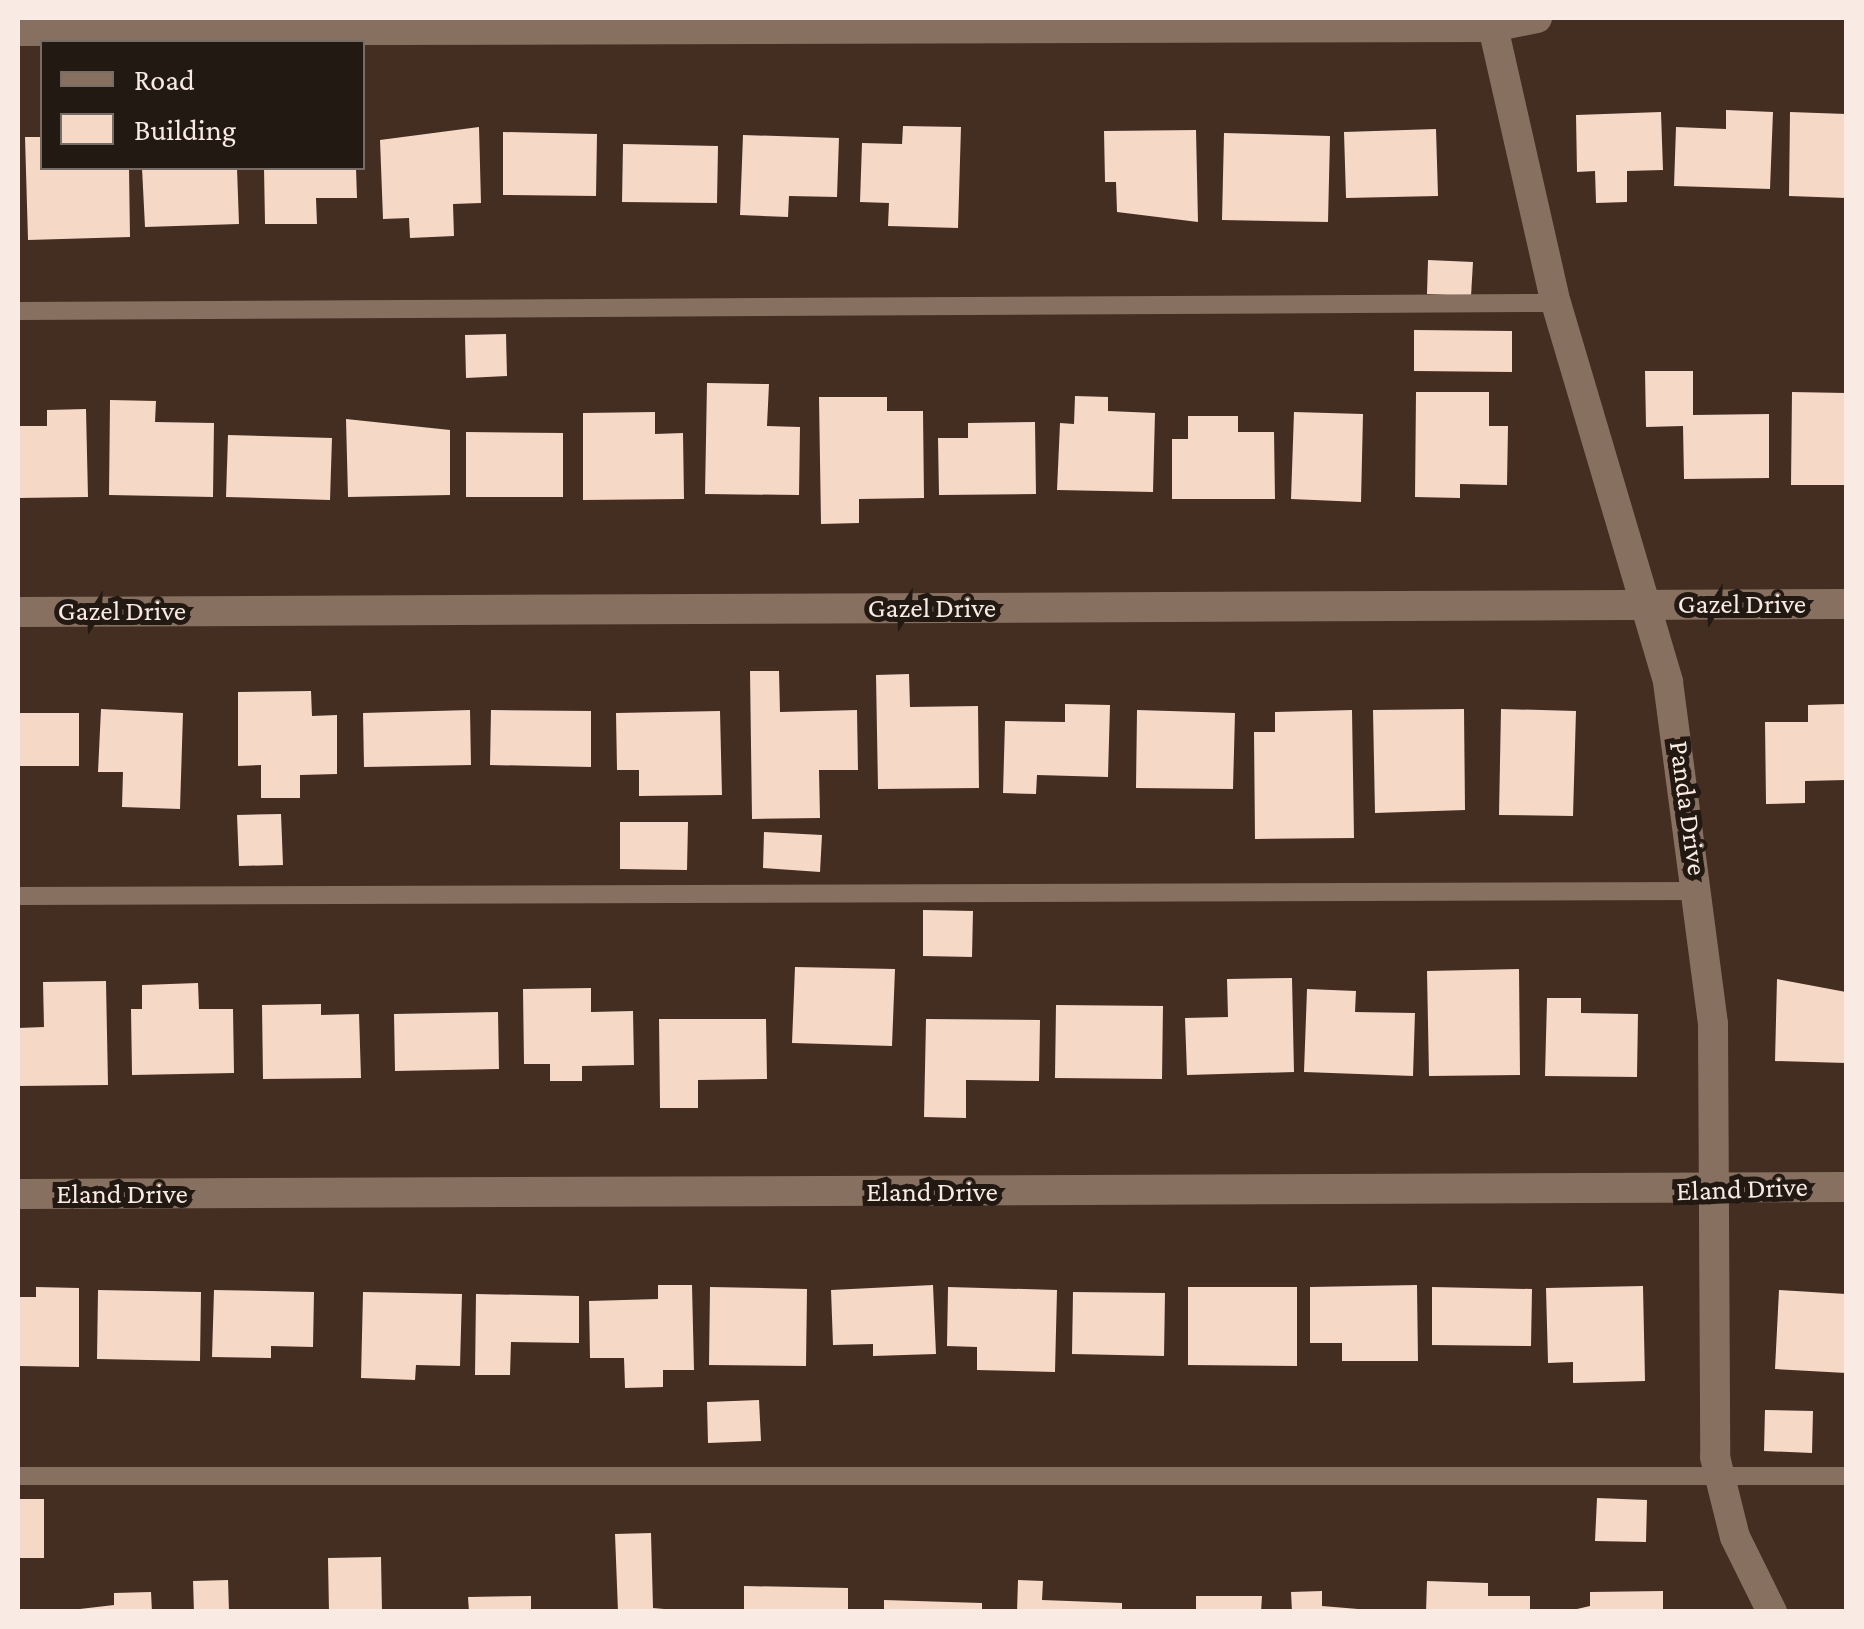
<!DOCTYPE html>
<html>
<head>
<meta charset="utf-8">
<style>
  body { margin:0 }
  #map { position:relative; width:1864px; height:1629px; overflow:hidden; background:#432e21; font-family:"Crimson Pro",serif }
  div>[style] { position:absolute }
  .building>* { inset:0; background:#f5d8c6 }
  .service>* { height:18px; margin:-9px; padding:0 9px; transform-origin:9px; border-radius:9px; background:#887061 }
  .minor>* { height:30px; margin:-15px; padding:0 15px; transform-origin:15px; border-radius:15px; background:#887061 }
  .tertiary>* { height:30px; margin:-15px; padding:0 15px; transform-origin:15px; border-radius:15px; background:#887061 }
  span { translate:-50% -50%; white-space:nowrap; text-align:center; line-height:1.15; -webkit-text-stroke:10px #221913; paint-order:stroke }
  .street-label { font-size:28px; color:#f9ebe3 }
  .frame { position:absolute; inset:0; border:20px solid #f9ebe3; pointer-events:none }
  .legend { position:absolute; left:40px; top:40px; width:325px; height:130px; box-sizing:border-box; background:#221913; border:2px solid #786d66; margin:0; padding:12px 18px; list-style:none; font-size:30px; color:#f9ebe3 }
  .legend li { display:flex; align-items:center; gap:20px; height:50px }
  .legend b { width:50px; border:2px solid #786d66 }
</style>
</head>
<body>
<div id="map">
  <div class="building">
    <i style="clip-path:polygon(1726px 110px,1773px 112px,1770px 189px,1674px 186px,1676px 127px,1726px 129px)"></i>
    <i style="clip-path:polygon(1661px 112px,1663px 170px,1627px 171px,1627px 202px,1596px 203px,1595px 171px,1577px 172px,1576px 115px)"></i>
    <i style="clip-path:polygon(1790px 112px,1846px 114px,1846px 198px,1789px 196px)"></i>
    <i style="clip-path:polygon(903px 126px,961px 127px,958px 228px,888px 226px,889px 203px,860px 202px,862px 143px,902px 144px)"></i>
    <i style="clip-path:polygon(479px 127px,481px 203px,453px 204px,454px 236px,410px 238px,409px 218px,383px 219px,380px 140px)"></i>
    <i style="clip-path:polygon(1436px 129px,1438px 196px,1346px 198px,1344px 132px)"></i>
    <i style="clip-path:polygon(1196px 130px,1198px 222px,1117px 212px,1116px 182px,1105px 182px,1104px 131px)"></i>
    <i style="clip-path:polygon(503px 132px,597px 134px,596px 196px,503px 195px)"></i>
    <i style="clip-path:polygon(1224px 133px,1330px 136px,1328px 222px,1222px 220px)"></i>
    <i style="clip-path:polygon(743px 135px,839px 138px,837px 197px,789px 196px,788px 217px,740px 215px)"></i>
    <i style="clip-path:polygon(25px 137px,42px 137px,42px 168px,129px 168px,130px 237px,28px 240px)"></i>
    <i style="clip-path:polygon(623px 144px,718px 146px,717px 203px,622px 202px)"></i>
    <i style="clip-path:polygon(142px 168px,237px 168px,239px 224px,145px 227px)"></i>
    <i style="clip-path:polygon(264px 168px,356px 168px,357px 198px,316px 198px,317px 224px,265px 224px)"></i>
    <i style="clip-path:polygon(1428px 260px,1473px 262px,1471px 296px,1427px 294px)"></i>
    <i style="clip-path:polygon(1414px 330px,1512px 331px,1512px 372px,1414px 371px)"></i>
    <i style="clip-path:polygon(506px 334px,507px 376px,466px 378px,465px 335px)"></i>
    <i style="clip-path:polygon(1645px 371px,1693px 371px,1693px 415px,1769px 414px,1769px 478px,1684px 479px,1683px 426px,1646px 427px)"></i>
    <i style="clip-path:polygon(707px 383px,769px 384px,767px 426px,800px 427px,799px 495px,705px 494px)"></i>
    <i style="clip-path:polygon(1416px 392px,1489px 392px,1489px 426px,1508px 426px,1507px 485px,1460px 484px,1460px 498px,1415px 497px)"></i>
    <i style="clip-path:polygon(1792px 392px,1846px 393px,1846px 485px,1791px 485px)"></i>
    <i style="clip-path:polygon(1075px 396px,1108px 397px,1108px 411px,1155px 413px,1153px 492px,1057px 490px,1060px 423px,1074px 424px)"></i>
    <i style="clip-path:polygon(819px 397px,887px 397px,887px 411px,923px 411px,924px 498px,859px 499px,859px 523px,821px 524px)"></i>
    <i style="clip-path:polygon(110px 400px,156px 401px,155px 422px,214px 423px,213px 497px,109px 495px)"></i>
    <i style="clip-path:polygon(86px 409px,88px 497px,18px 498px,18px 426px,47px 426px,47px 410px)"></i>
    <i style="clip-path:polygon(655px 412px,655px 434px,683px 433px,684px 499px,583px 500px,583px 413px)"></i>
    <i style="clip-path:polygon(1294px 412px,1363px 414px,1361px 502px,1291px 499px)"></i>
    <i style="clip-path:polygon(1188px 416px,1238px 416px,1238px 432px,1274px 432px,1275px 499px,1172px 499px,1172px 439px,1188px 439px)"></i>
    <i style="clip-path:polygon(346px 419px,450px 430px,450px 495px,348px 497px)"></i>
    <i style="clip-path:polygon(1035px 422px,1036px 494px,939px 495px,938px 438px,968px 438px,968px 423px)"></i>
    <i style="clip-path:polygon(466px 432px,563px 433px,563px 497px,466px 497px)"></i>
    <i style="clip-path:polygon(228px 435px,332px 438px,330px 500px,226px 497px)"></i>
    <i style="clip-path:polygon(750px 671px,779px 671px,780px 712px,857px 710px,858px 770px,819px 770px,820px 818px,752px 819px)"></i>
    <i style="clip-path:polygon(909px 674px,910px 707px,978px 706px,979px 788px,878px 789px,876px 675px)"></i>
    <i style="clip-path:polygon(311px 691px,312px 716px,337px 715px,337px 774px,300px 775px,300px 798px,261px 798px,261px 765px,238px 766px,238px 692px)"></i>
    <i style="clip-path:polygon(1065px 704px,1110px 705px,1108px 777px,1037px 775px,1036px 794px,1003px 793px,1005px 721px,1065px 722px)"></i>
    <i style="clip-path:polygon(1846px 704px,1846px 780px,1805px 781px,1805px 803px,1766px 804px,1765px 722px,1808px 722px,1808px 705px)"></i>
    <i style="clip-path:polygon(101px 709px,183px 713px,180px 809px,122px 807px,123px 772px,98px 772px)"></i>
    <i style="clip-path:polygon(1464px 709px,1465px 810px,1375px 813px,1373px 710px)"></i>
    <i style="clip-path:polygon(1501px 709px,1576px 711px,1573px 816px,1499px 815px)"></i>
    <i style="clip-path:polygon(470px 710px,471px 765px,364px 767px,363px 713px)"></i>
    <i style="clip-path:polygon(491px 710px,591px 711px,591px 767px,490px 765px)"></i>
    <i style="clip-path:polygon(1137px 710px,1235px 713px,1233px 789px,1136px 788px)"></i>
    <i style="clip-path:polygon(1352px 710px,1354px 838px,1255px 839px,1254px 732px,1275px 732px,1275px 712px)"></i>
    <i style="clip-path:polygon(720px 711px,722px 795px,639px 796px,639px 770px,617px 770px,616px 713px)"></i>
    <i style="clip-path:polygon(18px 713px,79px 713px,79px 766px,18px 766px)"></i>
    <i style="clip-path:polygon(281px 814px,283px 865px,239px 866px,237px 815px)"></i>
    <i style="clip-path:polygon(620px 822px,688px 822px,687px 870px,620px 869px)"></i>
    <i style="clip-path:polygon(764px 832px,822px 835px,820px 872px,763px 868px)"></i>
    <i style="clip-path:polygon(923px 910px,973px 911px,972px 957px,923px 956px)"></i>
    <i style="clip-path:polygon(795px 967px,895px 969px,892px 1046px,792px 1043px)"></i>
    <i style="clip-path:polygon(1519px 969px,1520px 1075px,1429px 1076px,1427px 971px)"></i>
    <i style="clip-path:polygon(1292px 978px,1294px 1072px,1187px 1075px,1185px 1018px,1228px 1017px,1227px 979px)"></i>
    <i style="clip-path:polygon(1777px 979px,1846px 992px,1846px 1063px,1775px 1061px)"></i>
    <i style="clip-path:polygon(106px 981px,108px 1085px,18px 1086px,18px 1028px,44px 1027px,43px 982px)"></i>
    <i style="clip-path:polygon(198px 983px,199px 1009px,233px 1009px,234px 1073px,132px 1075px,131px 1009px,142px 1009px,142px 985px)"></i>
    <i style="clip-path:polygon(591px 988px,591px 1012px,633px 1011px,634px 1065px,582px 1066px,582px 1081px,550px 1081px,550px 1064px,524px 1064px,523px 989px)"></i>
    <i style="clip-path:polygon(1307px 989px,1356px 991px,1355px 1012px,1415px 1013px,1413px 1076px,1304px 1072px)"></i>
    <i style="clip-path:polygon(1547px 998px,1581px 998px,1581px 1013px,1638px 1014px,1637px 1077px,1545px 1076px)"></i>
    <i style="clip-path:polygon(321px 1004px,321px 1015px,359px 1014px,361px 1078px,263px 1079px,262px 1005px)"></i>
    <i style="clip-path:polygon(1056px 1005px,1163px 1006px,1162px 1079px,1055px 1078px)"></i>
    <i style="clip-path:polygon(498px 1012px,499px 1069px,395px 1071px,394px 1014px)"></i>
    <i style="clip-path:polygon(659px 1019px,766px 1019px,767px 1079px,698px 1080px,698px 1108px,660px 1108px)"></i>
    <i style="clip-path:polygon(926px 1019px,1040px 1020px,1039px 1081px,966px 1080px,966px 1118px,924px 1117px)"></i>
    <i style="clip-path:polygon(658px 1285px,692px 1285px,694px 1370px,663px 1370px,663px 1387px,625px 1388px,624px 1358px,590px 1358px,589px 1301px,658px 1299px)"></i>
    <i style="clip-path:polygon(933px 1285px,936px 1354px,873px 1356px,873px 1344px,833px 1345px,831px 1290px)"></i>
    <i style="clip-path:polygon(1417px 1285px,1418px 1361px,1342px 1361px,1342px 1343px,1310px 1343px,1310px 1287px)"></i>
    <i style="clip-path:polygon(1643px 1286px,1645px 1381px,1573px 1383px,1573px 1362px,1548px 1363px,1546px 1288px)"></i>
    <i style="clip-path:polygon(36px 1287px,79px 1288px,79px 1367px,18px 1366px,18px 1297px,36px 1297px)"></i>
    <i style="clip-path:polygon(710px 1287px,807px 1289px,806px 1366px,709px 1365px)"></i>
    <i style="clip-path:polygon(948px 1287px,1057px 1290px,1055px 1372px,977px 1370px,977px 1347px,947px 1346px)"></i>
    <i style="clip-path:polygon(1188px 1287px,1297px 1287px,1297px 1366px,1188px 1365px)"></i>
    <i style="clip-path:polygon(1432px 1287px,1532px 1289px,1531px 1346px,1432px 1345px)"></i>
    <i style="clip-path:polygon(98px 1290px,201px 1292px,200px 1361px,97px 1359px)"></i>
    <i style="clip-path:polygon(214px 1290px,314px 1292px,313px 1347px,271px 1346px,271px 1358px,212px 1357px)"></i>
    <i style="clip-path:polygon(1779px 1290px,1846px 1294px,1846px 1373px,1775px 1369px)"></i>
    <i style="clip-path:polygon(363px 1292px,462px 1294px,460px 1366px,416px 1365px,415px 1380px,361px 1378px)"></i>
    <i style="clip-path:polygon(1073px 1292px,1165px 1293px,1164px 1356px,1072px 1354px)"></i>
    <i style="clip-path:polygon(476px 1294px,579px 1296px,579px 1343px,511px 1342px,510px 1375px,475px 1375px)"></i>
    <i style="clip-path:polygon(759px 1400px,761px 1441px,708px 1443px,707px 1402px)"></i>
    <i style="clip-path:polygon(1765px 1410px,1813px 1411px,1812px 1453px,1764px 1451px)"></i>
    <i style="clip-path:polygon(1597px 1498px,1647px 1500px,1646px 1542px,1595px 1541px)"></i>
    <i style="clip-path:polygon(18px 1499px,44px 1499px,44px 1558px,18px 1558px)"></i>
    <i style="clip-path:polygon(651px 1533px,653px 1608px,698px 1612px,618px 1612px,615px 1534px)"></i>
    <i style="clip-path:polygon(381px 1557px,382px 1612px,329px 1612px,328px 1558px)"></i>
    <i style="clip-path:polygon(228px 1580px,229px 1612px,194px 1612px,193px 1581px)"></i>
    <i style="clip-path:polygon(1018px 1580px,1043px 1581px,1042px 1600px,1122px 1603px,1122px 1612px,1017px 1612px)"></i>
    <i style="clip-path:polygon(1427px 1581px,1488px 1583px,1488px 1596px,1530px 1596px,1530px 1612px,1426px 1612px)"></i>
    <i style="clip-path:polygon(744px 1586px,848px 1588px,848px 1612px,744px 1612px)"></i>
    <i style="clip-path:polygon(1322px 1591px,1322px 1606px,1394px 1612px,1292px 1612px,1291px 1592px)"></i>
    <i style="clip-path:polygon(1663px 1591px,1663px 1612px,1564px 1612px,1590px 1606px,1590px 1592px)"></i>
    <i style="clip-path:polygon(151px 1592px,152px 1612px,54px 1612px,114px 1605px,114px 1593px)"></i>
    <i style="clip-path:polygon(531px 1596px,531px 1612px,469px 1612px,468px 1597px)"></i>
    <i style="clip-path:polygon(1196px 1596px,1262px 1596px,1261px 1612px,1196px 1612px)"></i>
    <i style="clip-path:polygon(884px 1600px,982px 1603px,982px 1612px,884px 1612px)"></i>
  </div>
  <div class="service">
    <i style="left:18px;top:311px;width:1538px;rotate:-0.3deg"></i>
    <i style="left:18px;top:896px;width:1682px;rotate:-0.17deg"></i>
    <i style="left:18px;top:1476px;width:1828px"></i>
  </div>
  <div class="minor">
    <i style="left:1491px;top:18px;width:292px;rotate:77.2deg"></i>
    <i style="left:1556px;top:303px;width:395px;rotate:73.5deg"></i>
    <i style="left:1668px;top:682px;width:345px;rotate:82.5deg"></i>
    <i style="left:1713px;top:1024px;width:433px;rotate:89.7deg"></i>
    <i style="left:1715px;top:1457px;width:82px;rotate:76deg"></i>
    <i style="left:1735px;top:1537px;width:84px;rotate:63.7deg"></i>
    <i style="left:18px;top:31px;width:1474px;rotate:-0.16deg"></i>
    <i style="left:1492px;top:27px;width:46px;rotate:-11.3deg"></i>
    <i style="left:18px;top:612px;width:1828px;rotate:-0.25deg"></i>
  </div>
  <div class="tertiary">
    <i style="left:18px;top:1194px;width:1828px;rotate:-0.22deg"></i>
  </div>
  <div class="street-label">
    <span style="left:1742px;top:604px">Gazel Drive</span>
    <span style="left:932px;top:608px">Gazel Drive</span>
    <span style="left:122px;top:611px">Gazel Drive</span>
    <span style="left:1688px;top:808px;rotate:82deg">Panda Drive</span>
    <span style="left:1742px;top:1189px;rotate:-2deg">Eland Drive</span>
    <span style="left:932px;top:1192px">Eland Drive</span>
    <span style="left:122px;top:1194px">Eland Drive</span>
  </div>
  <div class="frame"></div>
  <ul class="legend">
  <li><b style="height:12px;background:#887061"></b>Road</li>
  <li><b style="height:28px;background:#f5d8c6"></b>Building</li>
  </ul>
</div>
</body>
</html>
